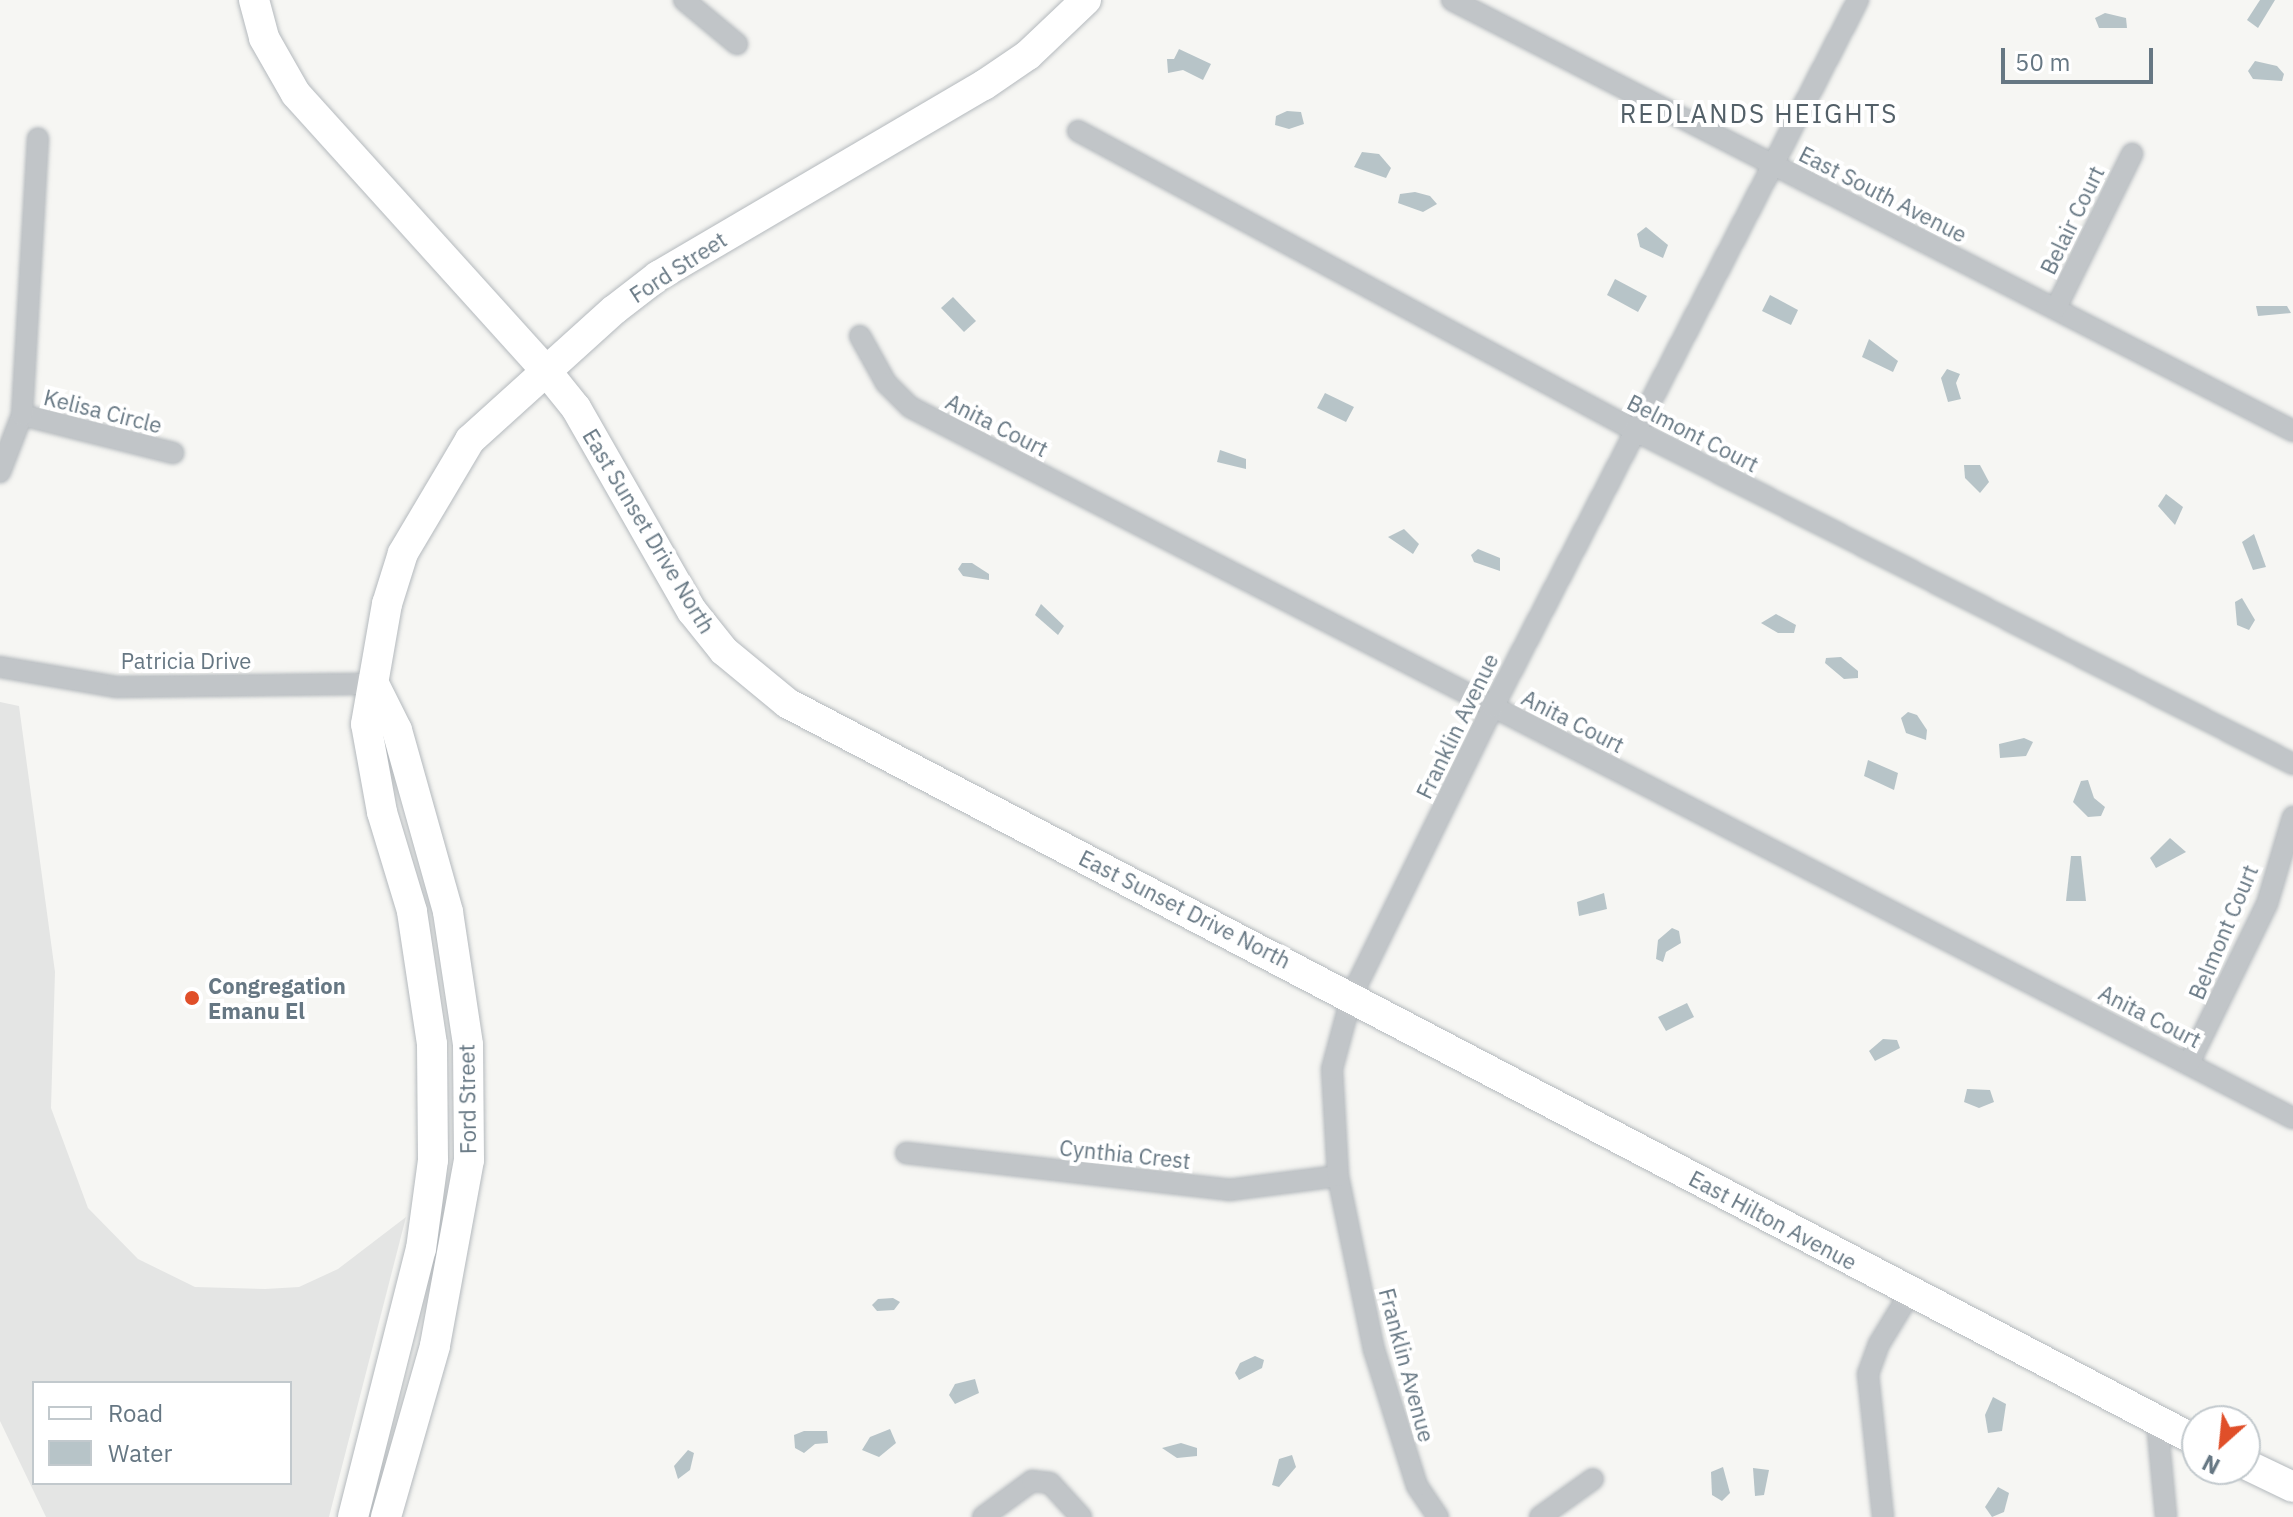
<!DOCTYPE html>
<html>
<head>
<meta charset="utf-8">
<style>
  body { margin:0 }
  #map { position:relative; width:2293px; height:1517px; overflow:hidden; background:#f6f6f3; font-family:"IBM Plex Sans",sans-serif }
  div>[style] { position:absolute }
  .built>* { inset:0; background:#e4e5e4 }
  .water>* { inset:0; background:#b7c4c8 }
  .roads { filter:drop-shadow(0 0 2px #b4b9bd) drop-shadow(0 0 2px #b4b9bd) }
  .street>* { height:20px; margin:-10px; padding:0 10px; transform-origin:10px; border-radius:10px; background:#c1c5c8 }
  .secondary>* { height:30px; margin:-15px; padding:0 15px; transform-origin:15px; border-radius:15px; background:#fff }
  .dots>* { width:22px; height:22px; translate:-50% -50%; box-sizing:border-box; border:4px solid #fff; border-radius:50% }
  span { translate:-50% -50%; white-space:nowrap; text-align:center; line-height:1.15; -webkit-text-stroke:8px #fff; paint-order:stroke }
  .street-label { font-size:22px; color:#667783 }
  .poi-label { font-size:22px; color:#667783; font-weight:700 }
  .left { translate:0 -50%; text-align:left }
  .quarter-label { font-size:26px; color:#536068; letter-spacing:2px }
  .legend { position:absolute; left:32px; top:1381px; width:260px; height:104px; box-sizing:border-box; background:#fff; border:2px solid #c2c9cd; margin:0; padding:10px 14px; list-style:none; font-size:24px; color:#667783 }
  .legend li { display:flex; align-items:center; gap:16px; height:40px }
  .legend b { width:40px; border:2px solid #c2c9cd }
  .north { position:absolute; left:2181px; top:1405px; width:80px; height:80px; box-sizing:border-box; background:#fff; border:2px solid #c2c9cd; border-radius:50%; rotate:207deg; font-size:22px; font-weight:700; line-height:32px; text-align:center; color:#667783 }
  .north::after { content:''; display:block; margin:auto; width:28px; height:36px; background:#e04f29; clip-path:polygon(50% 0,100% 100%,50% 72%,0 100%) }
  .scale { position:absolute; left:2001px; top:48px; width:152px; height:36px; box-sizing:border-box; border:4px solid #667783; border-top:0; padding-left:10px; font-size:24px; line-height:28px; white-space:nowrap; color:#667783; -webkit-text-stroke:6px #fff; paint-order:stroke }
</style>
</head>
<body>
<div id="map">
  <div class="built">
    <i style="clip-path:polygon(evenodd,0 702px,19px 706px,55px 972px,51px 1108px,88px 1208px,138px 1259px,195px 1287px,265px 1289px,299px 1287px,338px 1269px,406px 1217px,329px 1517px,46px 1517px,0 1421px,0 702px,34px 1383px,290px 1383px,290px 1483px,34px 1483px,34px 1383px)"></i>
  </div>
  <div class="water">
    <i style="clip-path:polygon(2260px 0,2275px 0,2258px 28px,2247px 20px)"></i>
    <i style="clip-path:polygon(2105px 13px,2126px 18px,2127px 28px,2099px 28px,2095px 18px)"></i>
    <i style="clip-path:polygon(1179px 49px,1211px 64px,1203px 80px,1183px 70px,1168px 73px,1167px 59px,1174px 59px)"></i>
    <i style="clip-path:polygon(2255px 61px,2277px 66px,2284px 74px,2282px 81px,2253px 79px,2248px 71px)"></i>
    <i style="clip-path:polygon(1287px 111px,1301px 112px,1304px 124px,1289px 129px,1275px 125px,1276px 116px)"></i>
    <i style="clip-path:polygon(1362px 152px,1379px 154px,1391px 168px,1386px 178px,1354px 167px)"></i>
    <i style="clip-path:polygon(1415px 192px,1430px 196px,1437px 204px,1423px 212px,1398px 203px,1400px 194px)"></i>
    <i style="clip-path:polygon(1646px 227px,1668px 245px,1663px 258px,1640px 247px,1637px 234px)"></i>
    <i style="clip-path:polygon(1615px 279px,1647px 296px,1638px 312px,1607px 295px)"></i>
    <i style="clip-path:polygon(1770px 295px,1798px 310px,1791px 325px,1762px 311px)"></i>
    <i style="clip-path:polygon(953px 297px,976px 321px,964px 332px,941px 308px)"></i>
    <i style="clip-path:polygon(2256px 306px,2287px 306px,2291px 313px,2258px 316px)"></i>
    <i style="clip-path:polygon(1869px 339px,1898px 361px,1893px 372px,1862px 357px)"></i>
    <i style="clip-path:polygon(1947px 369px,1960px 374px,1956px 383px,1961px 399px,1948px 402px,1941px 378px)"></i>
    <i style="clip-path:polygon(1325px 393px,1354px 407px,1346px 422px,1317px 408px)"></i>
    <i style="clip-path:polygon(1220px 450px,1246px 459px,1246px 469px,1217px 462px)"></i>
    <i style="clip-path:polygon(1964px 465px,1980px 465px,1989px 482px,1980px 493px,1965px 478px)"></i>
    <i style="clip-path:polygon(2166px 494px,2183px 507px,2175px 525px,2158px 506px)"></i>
    <i style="clip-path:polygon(1404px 529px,1419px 544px,1413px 554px,1388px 537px)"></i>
    <i style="clip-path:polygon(2254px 534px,2266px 567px,2253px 570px,2242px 542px)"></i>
    <i style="clip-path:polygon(1478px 549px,1500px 558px,1500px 571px,1474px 562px,1471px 555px)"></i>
    <i style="clip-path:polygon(962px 563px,972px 563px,989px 574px,989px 580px,963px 576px,958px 569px)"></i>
    <i style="clip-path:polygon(2242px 598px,2255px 620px,2249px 630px,2237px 625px,2235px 602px)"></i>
    <i style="clip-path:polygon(1041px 604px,1064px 626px,1058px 635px,1035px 615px)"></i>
    <i style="clip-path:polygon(1776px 614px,1796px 625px,1794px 633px,1778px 633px,1761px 623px)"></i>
    <i style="clip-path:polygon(1841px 657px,1858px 671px,1858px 678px,1844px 679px,1825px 663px,1826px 658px)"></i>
    <i style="clip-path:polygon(1908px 712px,1917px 715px,1927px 730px,1926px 740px,1906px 733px,1901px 718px)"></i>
    <i style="clip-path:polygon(2024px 738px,2033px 742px,2026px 756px,2000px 758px,1999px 744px)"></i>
    <i style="clip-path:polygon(1868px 760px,1898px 773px,1894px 790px,1864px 776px)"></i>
    <i style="clip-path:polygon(2088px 780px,2094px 798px,2105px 807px,2101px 816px,2088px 817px,2073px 802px,2081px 781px)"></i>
    <i style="clip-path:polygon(2170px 838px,2186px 852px,2156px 868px,2150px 858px)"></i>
    <i style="clip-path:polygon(2071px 856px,2081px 856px,2086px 901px,2066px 901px)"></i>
    <i style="clip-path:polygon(1604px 893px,1607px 909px,1579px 916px,1577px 902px)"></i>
    <i style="clip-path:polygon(1672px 928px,1679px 931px,1681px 943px,1666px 952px,1663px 962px,1656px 959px,1658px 940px)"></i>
    <i style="clip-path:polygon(1687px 1003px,1694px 1017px,1666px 1031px,1658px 1017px)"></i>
    <i style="clip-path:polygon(1883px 1039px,1897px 1040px,1900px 1048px,1875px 1061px,1869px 1051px)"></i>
    <i style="clip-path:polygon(1967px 1089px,1990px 1090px,1994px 1102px,1979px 1108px,1964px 1102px)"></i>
    <i style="clip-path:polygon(893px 1298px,900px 1302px,894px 1310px,877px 1311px,872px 1305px,878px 1299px)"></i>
    <i style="clip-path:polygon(1255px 1356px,1264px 1360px,1262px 1368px,1239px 1380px,1235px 1373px,1240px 1363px)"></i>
    <i style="clip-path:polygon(975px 1379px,979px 1393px,955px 1404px,949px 1395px,955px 1384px)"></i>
    <i style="clip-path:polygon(1993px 1397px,2006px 1404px,2002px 1431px,1988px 1433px,1985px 1415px)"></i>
    <i style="clip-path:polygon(890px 1429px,896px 1443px,879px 1457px,862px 1450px,870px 1437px)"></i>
    <i style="clip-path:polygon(804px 1431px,827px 1431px,828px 1443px,815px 1444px,804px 1453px,795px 1448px,794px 1435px)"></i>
    <i style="clip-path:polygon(1181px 1443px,1197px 1448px,1197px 1456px,1177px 1458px,1162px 1448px)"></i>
    <i style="clip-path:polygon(688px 1450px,694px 1453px,690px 1470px,678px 1479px,674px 1466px)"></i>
    <i style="clip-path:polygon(1292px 1455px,1296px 1467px,1279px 1487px,1272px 1485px,1279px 1459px)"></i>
    <i style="clip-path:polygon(1723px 1467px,1730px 1493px,1722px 1501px,1712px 1495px,1711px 1472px)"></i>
    <i style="clip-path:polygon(1753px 1468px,1769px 1470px,1764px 1495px,1755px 1496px)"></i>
    <i style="clip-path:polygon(1998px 1487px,2009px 1493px,2004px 1512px,1992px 1517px,1985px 1507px)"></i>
  </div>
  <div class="roads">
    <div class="street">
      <i style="left:684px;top:0;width:69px;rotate:39.7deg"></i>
      <i style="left:1452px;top:0;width:945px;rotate:27.13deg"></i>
      <i style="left:1078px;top:131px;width:631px;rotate:28.27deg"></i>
      <i style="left:1634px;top:430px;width:739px;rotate:26.88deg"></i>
      <i style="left:2056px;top:308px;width:172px;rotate:-63.7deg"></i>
      <i style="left:860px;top:336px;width:54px;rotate:61deg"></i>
      <i style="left:886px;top:383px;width:34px;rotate:45deg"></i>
      <i style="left:910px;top:407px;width:1555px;rotate:27.21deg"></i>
      <i style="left:22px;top:415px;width:156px;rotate:14.1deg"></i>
      <i style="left:0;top:472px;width:61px;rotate:-68.9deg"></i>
      <i style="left:22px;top:415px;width:277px;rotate:-86.7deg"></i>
      <i style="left:0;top:667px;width:119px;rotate:9.7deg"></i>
      <i style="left:117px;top:687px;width:257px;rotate:-0.7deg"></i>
      <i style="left:2189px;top:1063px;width:177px;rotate:-63.9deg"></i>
      <i style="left:2267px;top:904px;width:91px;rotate:-73.4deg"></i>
      <i style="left:906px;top:1153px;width:325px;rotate:6.5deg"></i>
      <i style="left:1229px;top:1190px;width:110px;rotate:-7.3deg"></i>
      <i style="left:2157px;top:1421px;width:96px;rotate:84.6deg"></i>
      <i style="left:983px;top:1517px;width:61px;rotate:-36.3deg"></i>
      <i style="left:1032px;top:1481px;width:18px;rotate:6deg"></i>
      <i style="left:1050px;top:1483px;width:46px;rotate:47.6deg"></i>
      <i style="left:1438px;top:1517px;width:37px;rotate:-124deg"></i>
      <i style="left:1417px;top:1486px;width:143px;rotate:-107.5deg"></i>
      <i style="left:1374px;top:1350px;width:178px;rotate:-101.7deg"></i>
      <i style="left:1338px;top:1176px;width:107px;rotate:-93.2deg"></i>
      <i style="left:1332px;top:1069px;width:77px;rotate:-74.9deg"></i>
      <i style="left:1352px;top:995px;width:321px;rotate:-63.9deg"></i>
      <i style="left:1493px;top:707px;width:796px;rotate:-62.69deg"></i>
      <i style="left:1540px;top:1517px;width:65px;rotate:-35.6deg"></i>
      <i style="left:1883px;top:1517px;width:144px;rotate:-96deg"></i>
      <i style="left:1868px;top:1374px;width:32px;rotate:-70deg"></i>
      <i style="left:1879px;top:1344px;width:60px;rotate:-58.7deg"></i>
    </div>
    <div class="secondary">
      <i style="left:254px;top:0;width:39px;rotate:75deg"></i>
      <i style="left:264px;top:38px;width:64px;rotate:60.3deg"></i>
      <i style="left:296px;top:94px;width:375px;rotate:47.9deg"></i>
      <i style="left:547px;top:372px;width:46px;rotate:51.1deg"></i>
      <i style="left:576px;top:408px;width:234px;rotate:60.3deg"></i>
      <i style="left:692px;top:611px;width:51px;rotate:51.3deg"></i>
      <i style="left:724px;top:651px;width:82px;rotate:39.5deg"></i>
      <i style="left:787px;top:703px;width:1591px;rotate:27.63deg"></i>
      <i style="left:374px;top:684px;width:51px;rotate:63.4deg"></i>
      <i style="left:397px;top:730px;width:189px;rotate:74.3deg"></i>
      <i style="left:448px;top:912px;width:134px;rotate:81.4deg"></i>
      <i style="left:468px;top:1045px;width:115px;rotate:89.5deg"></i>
      <i style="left:469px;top:1160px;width:189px;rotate:100.4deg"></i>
      <i style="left:435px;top:1346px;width:178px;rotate:106deg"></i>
      <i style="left:2245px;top:1464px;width:53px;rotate:25.6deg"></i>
      <i style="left:353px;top:1517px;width:276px;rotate:-75.8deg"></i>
      <i style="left:421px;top:1249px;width:90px;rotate:-82.3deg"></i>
      <i style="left:433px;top:1160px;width:116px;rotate:-90.5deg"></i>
      <i style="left:432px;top:1044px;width:134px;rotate:-98.6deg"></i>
      <i style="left:412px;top:911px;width:103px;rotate:-106.9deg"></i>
      <i style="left:382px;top:812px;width:89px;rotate:-100.3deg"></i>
      <i style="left:366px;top:724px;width:122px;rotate:-80.1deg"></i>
      <i style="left:387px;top:604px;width:53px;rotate:-72.6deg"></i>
      <i style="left:403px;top:553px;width:131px;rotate:-59.3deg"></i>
      <i style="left:470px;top:440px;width:194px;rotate:-42.1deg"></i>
      <i style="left:614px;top:310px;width:56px;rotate:-37.7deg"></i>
      <i style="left:658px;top:276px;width:378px;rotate:-30.4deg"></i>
      <i style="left:984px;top:85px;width:53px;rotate:-34.3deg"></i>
      <i style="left:1028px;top:55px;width:80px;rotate:-43.5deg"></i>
    </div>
  </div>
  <div class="dots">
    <i style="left:192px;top:998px;background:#e04f29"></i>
  </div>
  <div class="street-label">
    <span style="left:1883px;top:194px;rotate:27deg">East South Avenue</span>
    <span style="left:2072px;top:220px;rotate:-64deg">Belair Court</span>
    <span style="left:678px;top:267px;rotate:-33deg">Ford Street</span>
    <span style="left:103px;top:411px;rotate:14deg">Kelisa Circle</span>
    <span style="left:997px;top:425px;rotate:27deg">Anita Court</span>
    <span style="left:1693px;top:433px;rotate:27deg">Belmont Court</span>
    <span style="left:649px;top:531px;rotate:59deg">East Sunset Drive North</span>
    <span style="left:186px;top:661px">Patricia Drive</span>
    <span style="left:1573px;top:721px;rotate:27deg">Anita Court</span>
    <span style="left:1457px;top:726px;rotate:-64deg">Franklin Avenue</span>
    <span style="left:1185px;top:909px;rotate:27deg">East Sunset Drive North</span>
    <span style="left:2223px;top:932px;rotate:-67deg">Belmont Court</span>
    <span style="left:2150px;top:1016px;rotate:27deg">Anita Court</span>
    <span style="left:467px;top:1099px;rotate:-91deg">Ford Street</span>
    <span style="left:1125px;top:1154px;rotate:6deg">Cynthia Crest</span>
    <span style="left:1773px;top:1220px;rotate:28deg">East Hilton Avenue</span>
    <span style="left:1407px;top:1365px;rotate:75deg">Franklin Avenue</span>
  </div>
  <div class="poi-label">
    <span class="left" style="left:208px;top:998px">Congregation<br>Emanu El</span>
  </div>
  <div class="quarter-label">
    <span style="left:1759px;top:114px">REDLANDS HEIGHTS</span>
  </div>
  <ul class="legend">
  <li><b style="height:10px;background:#fff"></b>Road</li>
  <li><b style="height:22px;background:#b7c4c8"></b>Water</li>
  </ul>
  <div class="north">N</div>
  <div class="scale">50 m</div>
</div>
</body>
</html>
